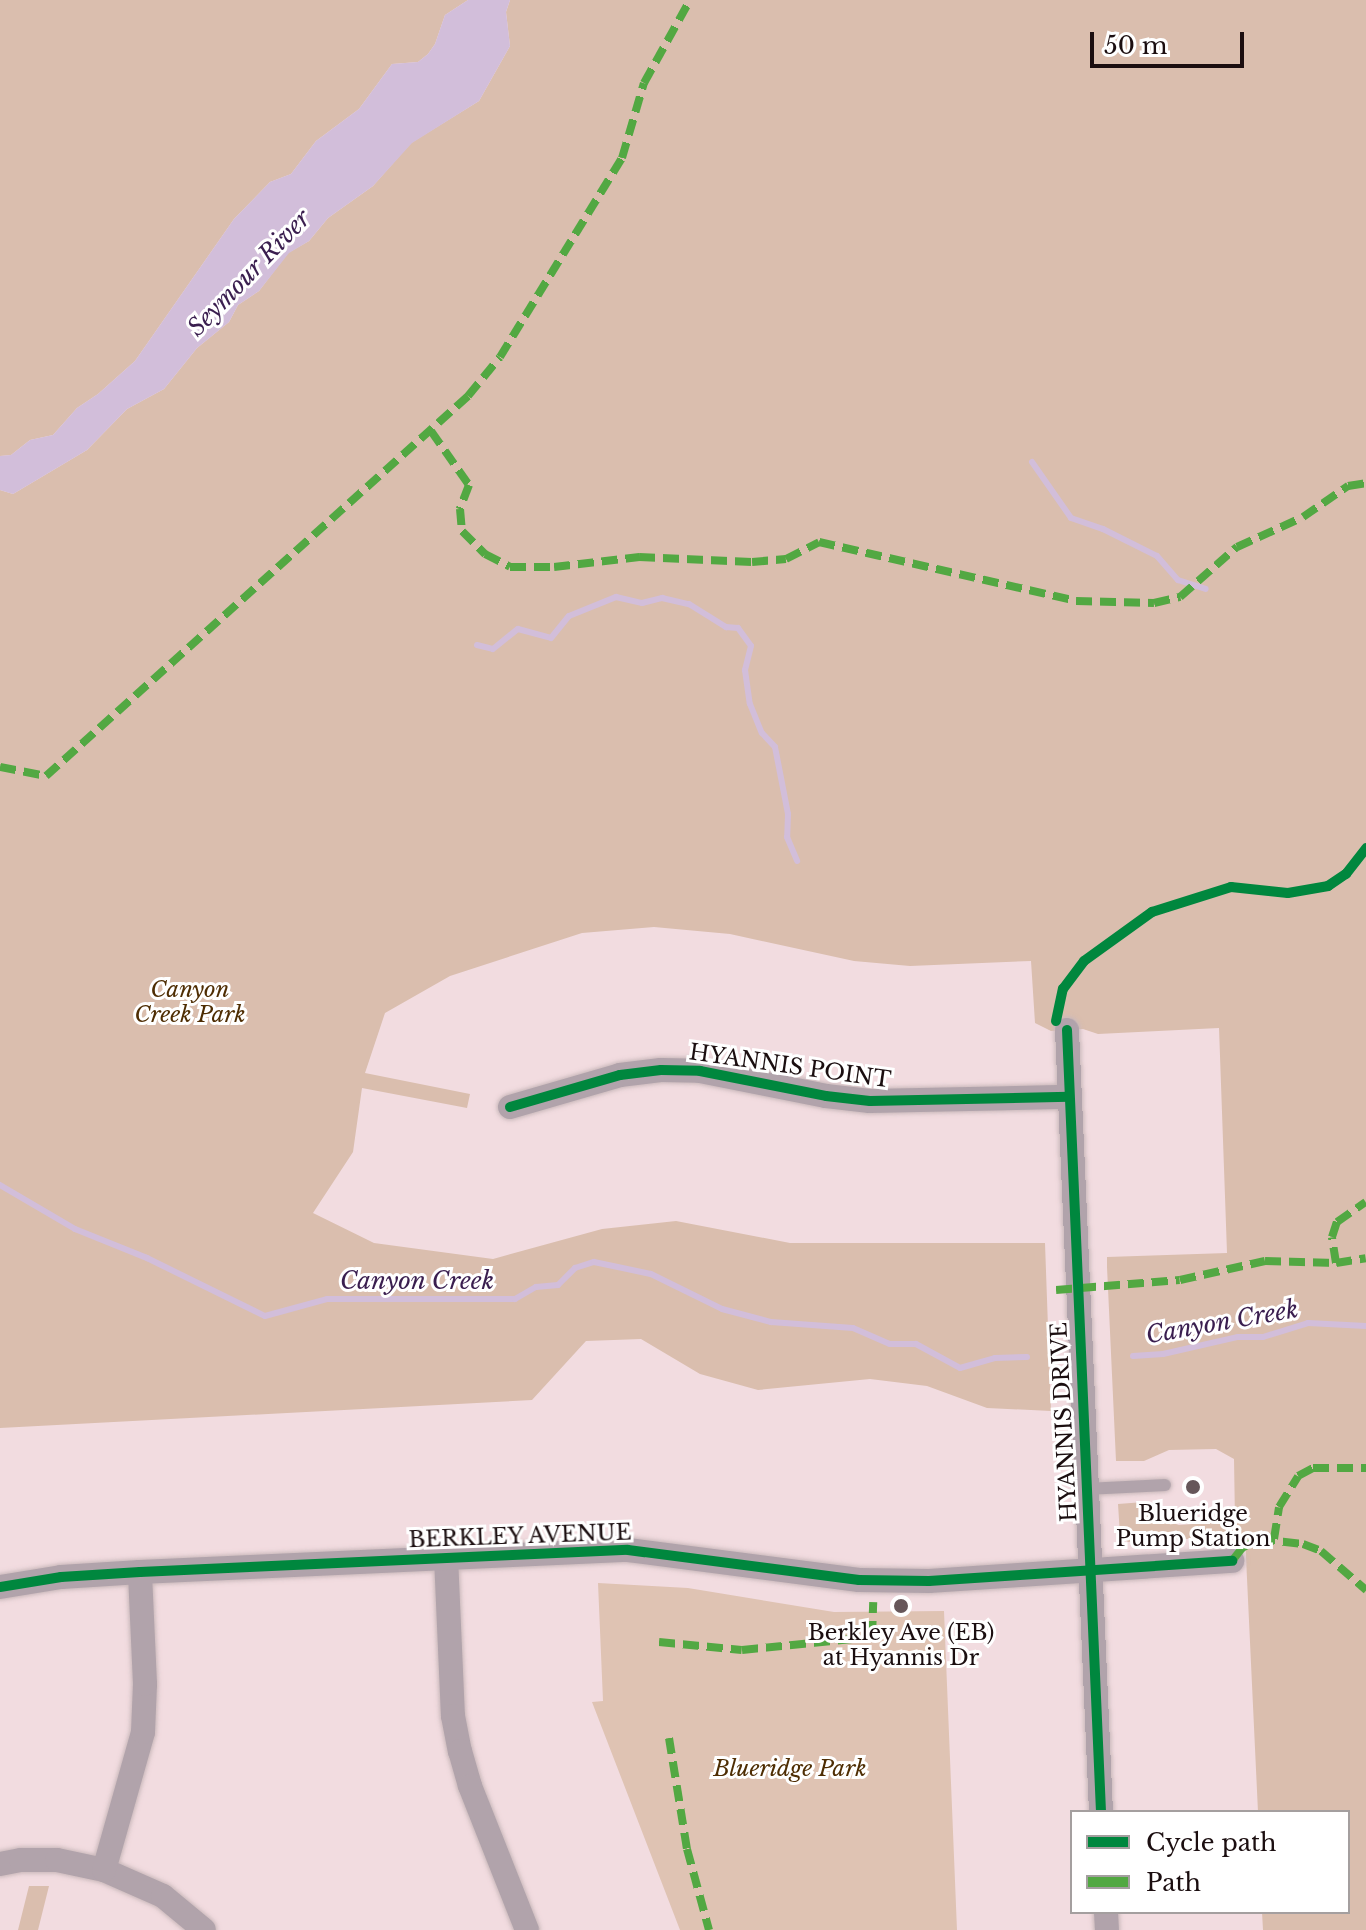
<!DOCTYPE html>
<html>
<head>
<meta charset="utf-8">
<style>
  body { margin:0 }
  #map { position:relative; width:1366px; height:1930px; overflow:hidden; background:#f2dce0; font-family:"Libre Baskerville",serif }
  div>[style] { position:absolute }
  .green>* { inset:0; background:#dfc3b3 }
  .forest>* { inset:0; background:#dabeae }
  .water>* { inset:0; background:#d2beda }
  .stream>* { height:6px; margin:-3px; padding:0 3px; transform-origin:3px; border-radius:3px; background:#d2beda }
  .roads { filter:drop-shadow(0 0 2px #cab9bb) drop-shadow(0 0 2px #cab9bb) }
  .lane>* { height:12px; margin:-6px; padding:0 6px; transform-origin:6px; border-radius:6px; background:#b1a3ab }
  .street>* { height:24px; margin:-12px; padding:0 12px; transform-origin:12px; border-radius:12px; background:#b1a3ab }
  .quiet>* { height:8px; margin-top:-4px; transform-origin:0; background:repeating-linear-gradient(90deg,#52a842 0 16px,transparent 0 24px) }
  .cycleway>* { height:10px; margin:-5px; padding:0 5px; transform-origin:5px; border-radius:5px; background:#00873e }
  .dots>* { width:22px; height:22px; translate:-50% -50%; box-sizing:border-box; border:4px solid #fff; border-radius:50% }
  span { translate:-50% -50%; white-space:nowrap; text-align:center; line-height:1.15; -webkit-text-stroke:6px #fff; paint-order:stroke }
  .park-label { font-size:22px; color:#4e2d03; font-style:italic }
  .street-label { font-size:22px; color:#1b0e10 }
  .poi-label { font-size:22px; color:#1b0e10 }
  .water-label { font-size:24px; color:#3a1e4f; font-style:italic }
  .legend { position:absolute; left:1070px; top:1810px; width:280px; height:104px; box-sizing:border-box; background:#fff; border:2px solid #a49f9f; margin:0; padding:10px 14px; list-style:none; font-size:24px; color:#1b0e10 }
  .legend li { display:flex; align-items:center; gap:16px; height:40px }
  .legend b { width:40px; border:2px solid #a49f9f }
  .scale { position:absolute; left:1090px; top:32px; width:154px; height:36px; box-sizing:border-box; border:4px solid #1b0e10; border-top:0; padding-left:10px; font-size:24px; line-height:28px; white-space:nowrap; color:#1b0e10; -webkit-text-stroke:6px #fff; paint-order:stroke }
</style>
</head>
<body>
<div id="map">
  <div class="green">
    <i style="clip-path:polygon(598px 1583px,688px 1588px,834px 1612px,944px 1611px,957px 1930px,680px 1930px,592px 1702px,603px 1701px)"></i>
  </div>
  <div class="forest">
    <i style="clip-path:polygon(0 0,468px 0,445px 15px,435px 44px,428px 54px,418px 62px,392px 64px,359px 109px,316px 141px,291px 174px,270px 182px,234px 219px,135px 361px,98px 394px,77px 408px,53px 435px,30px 440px,11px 455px,0 456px)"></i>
    <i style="clip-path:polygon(510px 0,1366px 0,1366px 1930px,1263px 1930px,1262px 1912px,1348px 1912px,1348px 1812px,1258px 1812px,1245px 1536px,1128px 1542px,1120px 1535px,1118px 1504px,1144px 1502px,1158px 1518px,1179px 1525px,1235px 1521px,1234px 1459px,1216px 1449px,1169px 1450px,1144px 1461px,1116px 1461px,1107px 1267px,1107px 1257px,1227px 1253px,1219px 1028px,1098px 1034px,1083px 1029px,1051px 1031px,1035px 1023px,1031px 961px,910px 966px,854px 961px,730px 934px,654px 927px,582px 933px,450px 976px,385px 1013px,365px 1073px,470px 1094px,467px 1108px,362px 1088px,353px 1152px,313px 1213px,374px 1243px,493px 1259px,602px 1229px,676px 1221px,790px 1243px,1045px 1243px,1051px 1411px,987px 1408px,927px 1386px,870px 1379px,758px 1390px,700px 1374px,641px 1339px,586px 1341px,532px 1400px,0 1428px,0 490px,13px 494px,87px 450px,127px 409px,164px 389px,197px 348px,229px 322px,238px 305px,259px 291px,288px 253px,309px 241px,328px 218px,373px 186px,411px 143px,479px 101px,510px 46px,506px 12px)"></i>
    <i style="clip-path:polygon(29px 1886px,49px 1886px,38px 1930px,18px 1930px)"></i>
  </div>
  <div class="water">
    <i style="clip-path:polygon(468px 0,510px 0,506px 12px,510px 46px,479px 101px,412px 143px,373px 186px,328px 218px,309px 241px,289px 253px,259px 291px,238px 305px,229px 322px,197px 348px,164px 389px,127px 409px,87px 450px,13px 494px,0 490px,0 456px,11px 455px,30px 440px,53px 435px,77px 408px,98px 394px,135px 361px,234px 219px,270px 182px,291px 174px,316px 141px,359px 109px,392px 64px,418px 62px,428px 54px,435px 44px,445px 15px)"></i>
  </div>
  <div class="stream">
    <i style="left:1032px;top:462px;width:68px;rotate:55.1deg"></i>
    <i style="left:1071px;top:518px;width:34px;rotate:19deg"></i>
    <i style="left:1103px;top:529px;width:60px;rotate:26.6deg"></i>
    <i style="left:1157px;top:556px;width:32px;rotate:49deg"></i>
    <i style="left:1178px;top:580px;width:29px;rotate:18deg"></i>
    <i style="left:477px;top:645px;width:16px;rotate:14deg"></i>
    <i style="left:493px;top:649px;width:32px;rotate:-39deg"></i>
    <i style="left:518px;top:629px;width:34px;rotate:15deg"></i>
    <i style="left:551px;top:638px;width:28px;rotate:-51deg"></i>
    <i style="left:569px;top:616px;width:51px;rotate:-22deg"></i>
    <i style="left:616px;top:597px;width:27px;rotate:13deg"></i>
    <i style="left:642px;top:603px;width:21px;rotate:-14deg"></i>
    <i style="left:662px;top:598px;width:28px;rotate:13deg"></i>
    <i style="left:689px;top:604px;width:44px;rotate:31.9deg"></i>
    <i style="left:726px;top:627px;width:12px;rotate:5deg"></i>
    <i style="left:738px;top:628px;width:22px;rotate:54deg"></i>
    <i style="left:751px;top:646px;width:25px;rotate:104deg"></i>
    <i style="left:745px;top:670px;width:34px;rotate:82deg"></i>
    <i style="left:750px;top:704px;width:31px;rotate:68deg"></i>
    <i style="left:762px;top:733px;width:19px;rotate:47deg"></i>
    <i style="left:775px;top:747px;width:68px;rotate:79deg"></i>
    <i style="left:788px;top:814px;width:23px;rotate:92deg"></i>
    <i style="left:787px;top:837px;width:26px;rotate:67deg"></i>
    <i style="left:0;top:1185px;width:87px;rotate:30.4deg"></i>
    <i style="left:75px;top:1229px;width:78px;rotate:21.9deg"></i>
    <i style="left:147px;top:1258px;width:131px;rotate:26.2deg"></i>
    <i style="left:265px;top:1316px;width:64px;rotate:-15.3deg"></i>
    <i style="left:327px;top:1299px;width:188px"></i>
    <i style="left:515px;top:1299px;width:24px;rotate:-30deg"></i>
    <i style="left:536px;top:1287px;width:22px;rotate:-5deg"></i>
    <i style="left:558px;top:1285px;width:24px;rotate:-45deg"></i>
    <i style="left:575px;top:1268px;width:20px;rotate:-18deg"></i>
    <i style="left:594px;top:1262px;width:58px;rotate:11.9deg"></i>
    <i style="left:651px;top:1274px;width:79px;rotate:26.2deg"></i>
    <i style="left:722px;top:1309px;width:51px;rotate:14.9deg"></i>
    <i style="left:771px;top:1322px;width:82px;rotate:4.2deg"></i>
    <i style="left:853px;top:1328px;width:40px;rotate:23.4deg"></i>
    <i style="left:890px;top:1344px;width:26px"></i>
    <i style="left:916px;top:1344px;width:50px;rotate:28.6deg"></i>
    <i style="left:960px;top:1368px;width:36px;rotate:-16deg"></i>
    <i style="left:995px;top:1358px;width:32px;rotate:-2deg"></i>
    <i style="left:1133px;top:1356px;width:30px;rotate:-4deg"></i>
    <i style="left:1163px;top:1354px;width:77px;rotate:-12.8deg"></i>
    <i style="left:1238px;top:1337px;width:25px"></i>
    <i style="left:1263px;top:1337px;width:47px;rotate:-17.3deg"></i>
    <i style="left:1308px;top:1323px;width:58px;rotate:3deg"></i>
  </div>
  <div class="roads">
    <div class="lane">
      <i style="left:1087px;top:1489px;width:78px;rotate:-2.9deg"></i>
    </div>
    <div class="street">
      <i style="left:1067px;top:1030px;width:783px;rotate:87.51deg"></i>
      <i style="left:510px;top:1107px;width:115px;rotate:-16.2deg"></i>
      <i style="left:620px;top:1075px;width:41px;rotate:-7deg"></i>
      <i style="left:661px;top:1070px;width:39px;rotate:1deg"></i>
      <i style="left:700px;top:1071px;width:128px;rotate:11.2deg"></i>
      <i style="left:826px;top:1096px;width:44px;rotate:6.5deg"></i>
      <i style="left:870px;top:1101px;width:199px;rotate:-1.2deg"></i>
      <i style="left:446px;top:1557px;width:159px;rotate:87.5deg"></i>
      <i style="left:453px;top:1716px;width:36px;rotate:79deg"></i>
      <i style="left:460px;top:1751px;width:36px;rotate:74deg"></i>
      <i style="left:470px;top:1786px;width:155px;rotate:68.4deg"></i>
      <i style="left:0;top:1587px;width:62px;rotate:-9.3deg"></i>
      <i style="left:61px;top:1577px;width:79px;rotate:-3.6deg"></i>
      <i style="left:140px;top:1572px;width:488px;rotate:-2.6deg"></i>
      <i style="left:628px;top:1550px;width:233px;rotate:7.4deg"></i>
      <i style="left:859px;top:1580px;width:70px;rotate:0.8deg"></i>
      <i style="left:929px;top:1581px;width:304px;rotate:-3.8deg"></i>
      <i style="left:0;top:1864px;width:21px;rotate:-11deg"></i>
      <i style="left:21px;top:1860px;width:36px"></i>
      <i style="left:57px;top:1860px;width:48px;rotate:12deg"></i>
      <i style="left:104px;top:1870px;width:64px;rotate:23.8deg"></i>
      <i style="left:163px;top:1896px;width:53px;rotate:39.7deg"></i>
      <i style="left:104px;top:1870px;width:143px;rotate:-74.2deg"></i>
      <i style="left:143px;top:1732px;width:48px;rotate:-87.6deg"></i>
      <i style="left:145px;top:1684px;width:112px;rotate:-92.6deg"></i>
      <i style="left:1106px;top:1912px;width:18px;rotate:87deg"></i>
    </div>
  </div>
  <div class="quiet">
    <i style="left:431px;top:431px;width:66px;rotate:54.9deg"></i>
    <i style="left:469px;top:485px;width:26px;rotate:111deg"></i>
    <i style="left:460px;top:509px;width:22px;rotate:85deg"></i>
    <i style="left:462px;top:531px;width:33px;rotate:45deg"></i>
    <i style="left:485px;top:554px;width:28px;rotate:27deg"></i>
    <i style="left:510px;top:567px;width:44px"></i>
    <i style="left:554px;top:567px;width:86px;rotate:-6.7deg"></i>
    <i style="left:639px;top:557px;width:113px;rotate:2.5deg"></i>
    <i style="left:752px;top:562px;width:34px;rotate:-5deg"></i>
    <i style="left:786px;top:559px;width:37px;rotate:-27deg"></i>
    <i style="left:819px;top:542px;width:264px;rotate:12.9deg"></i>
    <i style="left:1076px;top:601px;width:78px;rotate:1.5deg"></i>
    <i style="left:1154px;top:603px;width:27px;rotate:-13deg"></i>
    <i style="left:1180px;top:597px;width:76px;rotate:-41.3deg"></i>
    <i style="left:1237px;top:547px;width:72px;rotate:-24.4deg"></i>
    <i style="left:1303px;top:517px;width:55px;rotate:-34.6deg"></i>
    <i style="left:1348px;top:486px;width:18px;rotate:-9deg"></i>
    <i style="left:0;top:767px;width:47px;rotate:11.1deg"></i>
    <i style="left:46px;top:776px;width:568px;rotate:-42deg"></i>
    <i style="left:468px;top:396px;width:50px;rotate:-50.6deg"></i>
    <i style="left:500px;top:357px;width:233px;rotate:-58.5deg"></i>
    <i style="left:622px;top:158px;width:78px;rotate:-73.7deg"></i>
    <i style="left:644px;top:83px;width:95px;rotate:-61deg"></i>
    <i style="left:1336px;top:1263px;width:26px;rotate:-99deg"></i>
    <i style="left:1332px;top:1237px;width:16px;rotate:-72deg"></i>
    <i style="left:1337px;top:1222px;width:35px;rotate:-35deg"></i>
    <i style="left:1056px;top:1290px;width:124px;rotate:-4.6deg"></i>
    <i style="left:1180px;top:1280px;width:87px;rotate:-12.6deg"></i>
    <i style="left:1265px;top:1261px;width:71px;rotate:1.6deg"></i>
    <i style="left:1336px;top:1263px;width:30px;rotate:-9deg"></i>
    <i style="left:1274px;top:1539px;width:32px;rotate:-81deg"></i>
    <i style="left:1279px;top:1507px;width:36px;rotate:-58deg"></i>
    <i style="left:1298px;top:1476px;width:17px;rotate:-28deg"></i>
    <i style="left:1313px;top:1468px;width:53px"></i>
    <i style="left:1232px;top:1561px;width:16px;rotate:-52deg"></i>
    <i style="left:1242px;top:1548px;width:19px;rotate:-28deg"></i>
    <i style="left:1259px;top:1539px;width:44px;rotate:6.5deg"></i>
    <i style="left:1303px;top:1544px;width:19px;rotate:21deg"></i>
    <i style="left:1321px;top:1551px;width:60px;rotate:40.9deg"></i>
    <i style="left:659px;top:1642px;width:83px;rotate:5.5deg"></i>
    <i style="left:742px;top:1650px;width:131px;rotate:-5.7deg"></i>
    <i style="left:872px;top:1637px;width:35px;rotate:-88deg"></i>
    <i style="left:669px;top:1738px;width:112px;rotate:80.8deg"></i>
    <i style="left:687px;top:1849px;width:84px;rotate:74.8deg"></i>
  </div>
  <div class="cycleway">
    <i style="left:1056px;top:1021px;width:33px;rotate:-78deg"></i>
    <i style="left:1063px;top:989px;width:35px;rotate:-53deg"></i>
    <i style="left:1084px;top:961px;width:84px;rotate:-35.8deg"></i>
    <i style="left:1152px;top:912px;width:83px;rotate:-17.6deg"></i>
    <i style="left:1231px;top:887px;width:57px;rotate:6deg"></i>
    <i style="left:1288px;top:893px;width:41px;rotate:-9.9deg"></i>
    <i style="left:1328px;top:886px;width:22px;rotate:-34deg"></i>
    <i style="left:1346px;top:874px;width:33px;rotate:-52deg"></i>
    <i style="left:1067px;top:1030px;width:783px;rotate:87.51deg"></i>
    <i style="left:510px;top:1107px;width:115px;rotate:-16.2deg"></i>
    <i style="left:620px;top:1075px;width:41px;rotate:-7deg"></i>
    <i style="left:661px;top:1070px;width:39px;rotate:1deg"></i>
    <i style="left:700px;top:1071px;width:128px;rotate:11.2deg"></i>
    <i style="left:826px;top:1096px;width:44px;rotate:6.5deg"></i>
    <i style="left:870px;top:1101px;width:199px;rotate:-1.2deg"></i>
    <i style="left:0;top:1587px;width:62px;rotate:-9.3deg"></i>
    <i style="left:61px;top:1577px;width:79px;rotate:-3.6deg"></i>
    <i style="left:140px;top:1572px;width:488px;rotate:-2.6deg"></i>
    <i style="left:628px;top:1550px;width:233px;rotate:7.4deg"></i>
    <i style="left:859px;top:1580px;width:70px;rotate:0.8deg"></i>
    <i style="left:929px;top:1581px;width:304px;rotate:-3.8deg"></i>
  </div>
  <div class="dots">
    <i style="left:1193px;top:1487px;background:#665659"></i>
    <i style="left:901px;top:1606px;background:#665659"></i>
  </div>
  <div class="park-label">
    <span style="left:190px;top:1002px">Canyon<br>Creek Park</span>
    <span style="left:790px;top:1769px">Blueridge Park</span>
  </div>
  <div class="street-label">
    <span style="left:790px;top:1066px;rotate:8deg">HYANNIS POINT</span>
    <span style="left:1064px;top:1422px;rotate:-93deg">HYANNIS DRIVE</span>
    <span style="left:520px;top:1536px;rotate:-2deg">BERKLEY AVENUE</span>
  </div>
  <div class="poi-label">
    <span style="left:1193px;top:1526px">Blueridge<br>Pump Station</span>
    <span style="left:901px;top:1645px">Berkley Ave (EB)<br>at Hyannis Dr</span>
  </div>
  <div class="water-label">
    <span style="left:249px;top:273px;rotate:-46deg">Seymour River</span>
    <span style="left:417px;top:1281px">Canyon Creek</span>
    <span style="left:1222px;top:1322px;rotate:-10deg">Canyon Creek</span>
  </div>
  <ul class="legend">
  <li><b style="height:10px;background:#00873e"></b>Cycle path</li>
  <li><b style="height:10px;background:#52a842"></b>Path</li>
  </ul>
  <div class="scale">50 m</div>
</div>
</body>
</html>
